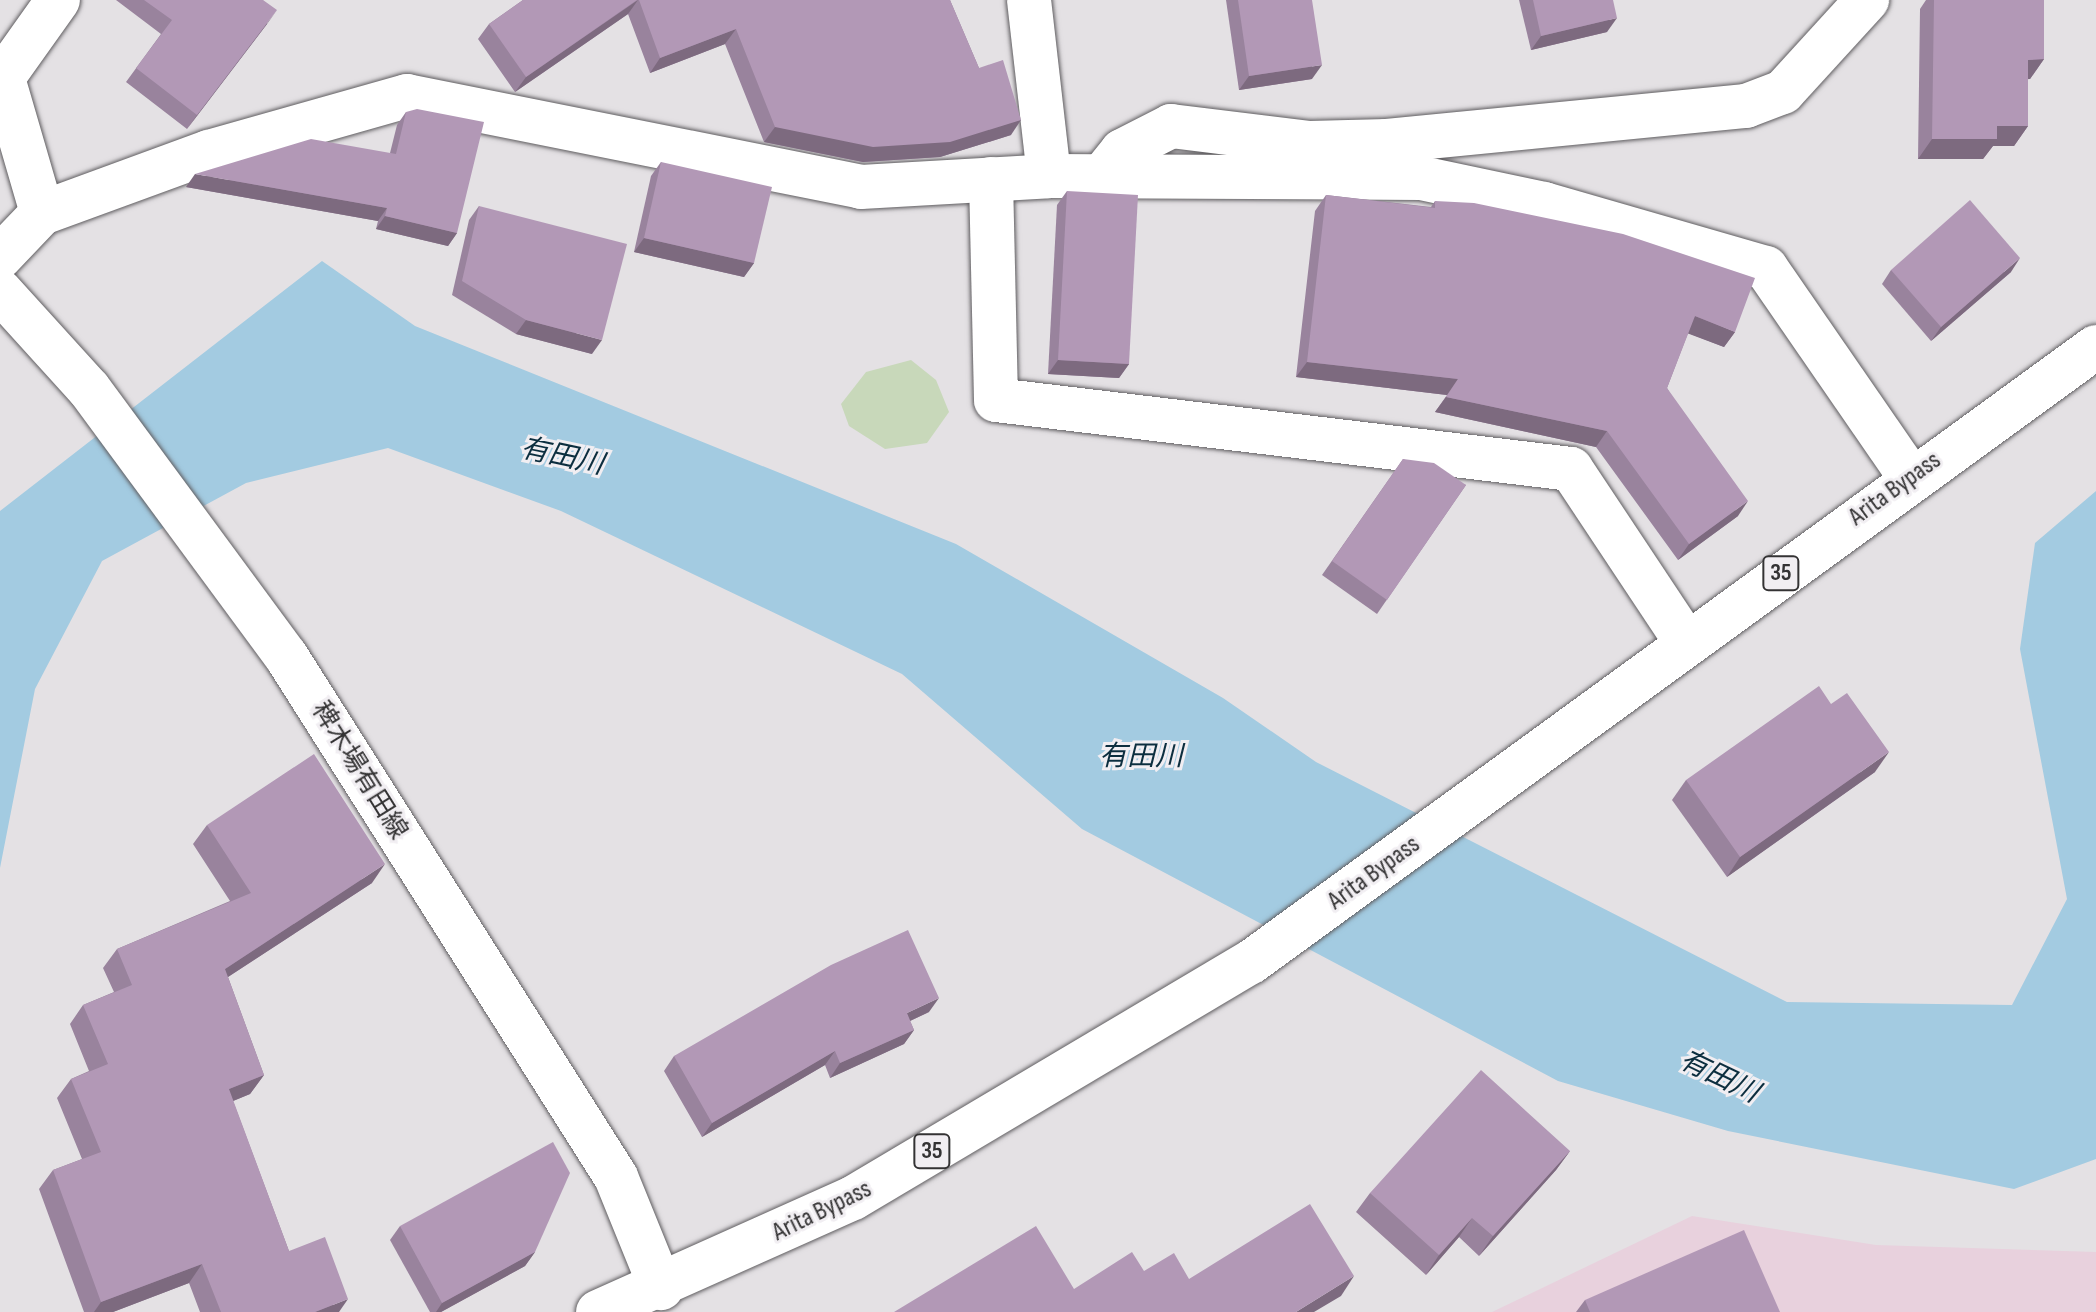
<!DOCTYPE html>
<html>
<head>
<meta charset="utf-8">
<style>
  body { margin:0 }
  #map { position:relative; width:2096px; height:1312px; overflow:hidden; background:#e4e1e4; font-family:"Sofia Sans Condensed","Noto Sans JP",sans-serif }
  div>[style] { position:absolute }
  .education>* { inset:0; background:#e8d1dd }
  .green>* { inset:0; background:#c8d8ba }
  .water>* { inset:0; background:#a3cbe1 }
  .roads { filter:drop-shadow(0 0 2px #5f5d60) drop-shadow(0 0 2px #5f5d60) }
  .minor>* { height:44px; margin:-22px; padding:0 22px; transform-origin:22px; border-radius:22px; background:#fff }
  .major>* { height:44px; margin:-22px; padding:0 22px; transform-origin:22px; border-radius:22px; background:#fff }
  .highway>* { height:44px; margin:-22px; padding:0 22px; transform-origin:22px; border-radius:22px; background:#fff }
  .wall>* { inset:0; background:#99839d }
  .shaded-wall>* { inset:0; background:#7d6a7f }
  .building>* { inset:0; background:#b298b6 }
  span { translate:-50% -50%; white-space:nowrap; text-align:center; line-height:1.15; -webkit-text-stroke:6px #f1eef2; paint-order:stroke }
  .shield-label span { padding:2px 6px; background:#f1eef2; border:2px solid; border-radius:6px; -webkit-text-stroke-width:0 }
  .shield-label { font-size:24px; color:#343334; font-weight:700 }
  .street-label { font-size:26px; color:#343334 }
  .water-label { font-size:28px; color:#0c2e3f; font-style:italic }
</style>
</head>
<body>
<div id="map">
  <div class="education">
    <i style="clip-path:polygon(1692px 1216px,1876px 1245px,2096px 1252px,2096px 1312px,1492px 1312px)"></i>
  </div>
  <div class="green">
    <i style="clip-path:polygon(911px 360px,936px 380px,949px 412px,927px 443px,885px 449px,849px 426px,841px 404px,866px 372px)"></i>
  </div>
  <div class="water">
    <i style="clip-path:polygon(322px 261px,415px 326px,956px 544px,1223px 698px,1316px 762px,1787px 1002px,2012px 1005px,2067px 899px,2020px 649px,2035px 543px,2096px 491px,2096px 1159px,2014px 1189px,1728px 1131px,1558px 1081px,1082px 829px,902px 674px,561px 511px,388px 448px,246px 483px,102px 561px,35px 689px,0 868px,0 511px)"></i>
  </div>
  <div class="roads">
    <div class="minor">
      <i style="left:1029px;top:0;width:177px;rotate:83.5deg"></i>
      <i style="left:0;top:68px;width:151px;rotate:73.8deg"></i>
      <i style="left:4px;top:76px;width:93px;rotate:-54.6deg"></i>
      <i style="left:1102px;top:176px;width:32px;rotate:-51deg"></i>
      <i style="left:1122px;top:151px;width:55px;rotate:-27deg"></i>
      <i style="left:1171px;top:126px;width:140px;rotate:7deg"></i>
      <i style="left:1310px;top:143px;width:77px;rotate:-1.5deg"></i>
      <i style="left:1387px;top:141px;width:361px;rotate:-5.6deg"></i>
      <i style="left:1746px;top:106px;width:40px;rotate:-21deg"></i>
      <i style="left:1783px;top:92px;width:125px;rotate:-47.6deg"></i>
      <i style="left:991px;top:179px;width:221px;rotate:88.7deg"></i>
      <i style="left:996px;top:400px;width:579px;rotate:6.84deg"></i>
      <i style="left:1571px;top:469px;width:208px;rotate:56.4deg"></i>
      <i style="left:0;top:257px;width:61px;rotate:-46.3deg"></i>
      <i style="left:42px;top:213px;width:178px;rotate:-20.1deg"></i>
      <i style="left:209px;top:152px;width:206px;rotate:-15.8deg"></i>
      <i style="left:407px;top:96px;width:463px;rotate:11.3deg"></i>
      <i style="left:861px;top:187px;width:188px;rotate:-3.3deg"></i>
      <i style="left:1049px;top:176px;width:372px;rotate:0.3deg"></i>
      <i style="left:1421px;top:178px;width:126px;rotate:11.9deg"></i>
      <i style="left:1544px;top:204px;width:231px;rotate:16.1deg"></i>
      <i style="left:1766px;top:268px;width:254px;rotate:55.4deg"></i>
    </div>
    <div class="major">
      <i style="left:0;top:291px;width:132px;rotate:47.8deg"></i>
      <i style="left:89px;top:389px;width:332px;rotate:53.6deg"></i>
      <i style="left:286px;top:656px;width:617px;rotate:57.65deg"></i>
      <i style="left:616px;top:1177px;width:120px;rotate:67.9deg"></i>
    </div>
    <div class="highway">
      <i style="left:598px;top:1312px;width:279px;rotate:-24.1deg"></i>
      <i style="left:853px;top:1198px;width:463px;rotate:-30.7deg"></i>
      <i style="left:1251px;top:962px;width:1045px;rotate:-36.05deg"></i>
    </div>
  </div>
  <div class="wall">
    <i style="clip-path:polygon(116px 0,263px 0,267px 24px,187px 129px,126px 82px,161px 34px)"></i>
    <i style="clip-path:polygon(523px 0,950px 0,979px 68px,1011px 135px,940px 157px,863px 162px,764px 142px,725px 44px,650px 73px,628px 14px,515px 92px,478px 39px,489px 24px)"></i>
    <i style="clip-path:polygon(1226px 0,1312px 0,1312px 79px,1239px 90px)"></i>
    <i style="clip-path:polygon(1519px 0,1613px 0,1607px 32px,1531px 50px)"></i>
    <i style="clip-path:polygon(1926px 0,2044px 0,2044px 59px,2030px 79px,2028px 79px,2028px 126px,2014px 146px,1993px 146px,1983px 159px,1918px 159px,1920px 9px)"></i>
    <i style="clip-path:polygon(406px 112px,457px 233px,448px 246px,376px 229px,378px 221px,186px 187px,390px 153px,397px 125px)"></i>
    <i style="clip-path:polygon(661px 162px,754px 263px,744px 277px,634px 252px,651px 176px)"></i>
    <i style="clip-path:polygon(1067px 191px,1129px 364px,1119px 378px,1048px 374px,1057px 205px)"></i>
    <i style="clip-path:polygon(1326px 195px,1431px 207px,1435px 201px,1735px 332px,1724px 347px,1688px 333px,1667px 388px,1738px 516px,1678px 560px,1596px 447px,1435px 412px,1447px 395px,1296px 377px,1315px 211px)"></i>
    <i style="clip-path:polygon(479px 206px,592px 354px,516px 334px,452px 295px,469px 220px)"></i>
    <i style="clip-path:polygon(1891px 270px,2011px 272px,1931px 341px,1882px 284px)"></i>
    <i style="clip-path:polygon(1403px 459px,1466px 485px,1377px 614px,1322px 575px)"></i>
    <i style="clip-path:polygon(1875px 772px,1727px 877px,1672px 800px,1686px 780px)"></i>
    <i style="clip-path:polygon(207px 825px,372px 883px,228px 977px,264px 1075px,250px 1094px,233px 1101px,289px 1251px,339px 1312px,200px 1312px,189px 1283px,113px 1312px,84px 1312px,39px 1189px,53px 1170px,82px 1159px,57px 1098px,71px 1079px,89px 1071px,70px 1024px,83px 1005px,114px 992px,103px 968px,117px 949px,230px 901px,193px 844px)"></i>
    <i style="clip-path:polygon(929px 1012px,910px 1021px,914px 1030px,904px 1044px,830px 1078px,825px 1065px,702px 1137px,664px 1071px,674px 1056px)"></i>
    <i style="clip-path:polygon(1570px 1151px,1556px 1170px,1479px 1256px,1459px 1237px,1426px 1275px,1356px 1212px,1370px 1193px)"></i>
    <i style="clip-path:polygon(400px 1226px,535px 1252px,525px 1266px,441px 1312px,430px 1312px,390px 1240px)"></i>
    <i style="clip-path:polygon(1585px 1300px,1780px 1312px,1576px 1312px)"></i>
  </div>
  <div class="shaded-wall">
    <i style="clip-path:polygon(638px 0,628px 14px,515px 92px,526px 77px)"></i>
    <i style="clip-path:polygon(277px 10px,267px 24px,187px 129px,197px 115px)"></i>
    <i style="clip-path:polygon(1617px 18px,1607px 32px,1531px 50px,1541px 36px)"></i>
    <i style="clip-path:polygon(736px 29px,725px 44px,650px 73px,660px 58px)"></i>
    <i style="clip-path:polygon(2044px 59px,2030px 79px,2015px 80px,2028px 60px)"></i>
    <i style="clip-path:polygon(1322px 65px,1312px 79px,1239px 90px,1249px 76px)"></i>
    <i style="clip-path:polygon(1021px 120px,1011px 135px,940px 157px,863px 162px,764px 142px,775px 127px)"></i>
    <i style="clip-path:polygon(1997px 126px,2028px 126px,2014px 146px,1993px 146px,1983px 159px,1918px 159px,1932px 139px)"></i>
    <i style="clip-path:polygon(195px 174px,387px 208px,378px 221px,186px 187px)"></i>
    <i style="clip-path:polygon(385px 216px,457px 233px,448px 246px,376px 229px)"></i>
    <i style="clip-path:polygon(644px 238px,754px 263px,744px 277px,634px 252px)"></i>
    <i style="clip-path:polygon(2020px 258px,2011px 272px,1931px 341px,1941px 327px)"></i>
    <i style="clip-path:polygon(1695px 316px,1735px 332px,1724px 347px,1684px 332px)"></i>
    <i style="clip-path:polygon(526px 320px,602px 340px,592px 354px,516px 334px)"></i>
    <i style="clip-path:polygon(1058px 360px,1129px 364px,1119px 378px,1048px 374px)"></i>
    <i style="clip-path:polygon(1307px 362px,1458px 379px,1447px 395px,1296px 377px)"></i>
    <i style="clip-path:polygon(1446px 397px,1607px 431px,1596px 447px,1435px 412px)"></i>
    <i style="clip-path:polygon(1748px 501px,1738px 516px,1678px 560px,1689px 544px)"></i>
    <i style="clip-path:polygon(1889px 752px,1875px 772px,1727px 877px,1740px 857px)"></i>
    <i style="clip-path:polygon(385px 864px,372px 883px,211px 988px,225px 969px)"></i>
    <i style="clip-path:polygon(939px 998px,929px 1012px,897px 1027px,907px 1013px)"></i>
    <i style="clip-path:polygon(914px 1030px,904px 1044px,830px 1078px,840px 1063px)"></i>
    <i style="clip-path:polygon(835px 1051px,825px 1065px,702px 1137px,712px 1123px)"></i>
    <i style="clip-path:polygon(264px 1075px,250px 1094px,216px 1108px,229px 1089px)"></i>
    <i style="clip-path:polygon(1570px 1151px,1556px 1170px,1479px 1256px,1493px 1236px)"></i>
    <i style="clip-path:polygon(1472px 1218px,1459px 1237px,1426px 1275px,1439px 1255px)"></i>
    <i style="clip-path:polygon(535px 1252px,525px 1266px,441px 1312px,436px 1312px,442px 1303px)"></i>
    <i style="clip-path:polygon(202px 1264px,189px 1283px,113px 1312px,94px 1312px,101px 1302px)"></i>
    <i style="clip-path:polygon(1354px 1276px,1341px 1296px,1314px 1312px,1296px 1312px)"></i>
    <i style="clip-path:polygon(348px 1299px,339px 1312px,315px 1312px)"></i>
  </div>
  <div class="building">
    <i style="clip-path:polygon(144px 0,263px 0,277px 10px,197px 115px,136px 68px,172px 20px)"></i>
    <i style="clip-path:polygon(523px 0,637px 0,526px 77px,489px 24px)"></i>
    <i style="clip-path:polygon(639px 0,950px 0,979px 68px,1003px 60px,1021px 120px,950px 142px,873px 147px,775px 127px,736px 29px,660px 58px)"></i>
    <i style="clip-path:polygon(1238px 0,1312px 0,1322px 65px,1249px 76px)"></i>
    <i style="clip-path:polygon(1533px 0,1613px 0,1617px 18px,1541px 36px)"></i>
    <i style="clip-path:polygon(1934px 0,2044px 0,2044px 59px,2028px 60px,2028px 126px,1997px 126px,1997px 139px,1932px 139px)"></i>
    <i style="clip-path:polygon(417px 109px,484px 122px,457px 233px,385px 216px,387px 208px,195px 174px,311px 139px,396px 154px,406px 112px)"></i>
    <i style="clip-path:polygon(661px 162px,772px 187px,754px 263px,644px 238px)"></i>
    <i style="clip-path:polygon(1067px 191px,1138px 195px,1129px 364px,1058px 360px)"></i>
    <i style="clip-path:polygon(1326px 195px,1435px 208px,1435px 201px,1474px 203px,1623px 234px,1755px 278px,1735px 332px,1695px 316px,1667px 388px,1748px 501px,1689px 544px,1607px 431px,1446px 397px,1458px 379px,1307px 362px)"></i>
    <i style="clip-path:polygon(1970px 200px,2020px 258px,1941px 327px,1891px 270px)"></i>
    <i style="clip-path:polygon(479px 206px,627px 244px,602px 340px,526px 320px,462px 281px)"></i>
    <i style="clip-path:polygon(1403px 459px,1434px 463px,1466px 485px,1387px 600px,1332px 561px)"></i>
    <i style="clip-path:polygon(1819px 686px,1831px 704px,1847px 693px,1889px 752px,1740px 857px,1686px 780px)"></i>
    <i style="clip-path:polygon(314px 754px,385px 864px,225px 969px,264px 1075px,229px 1089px,289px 1251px,325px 1237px,348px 1299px,315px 1312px,221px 1312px,202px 1264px,101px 1302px,53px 1170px,101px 1152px,71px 1079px,108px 1064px,83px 1005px,132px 985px,117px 949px,251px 893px,207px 825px)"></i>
    <i style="clip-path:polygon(908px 930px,939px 998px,907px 1013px,914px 1030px,840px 1063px,835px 1051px,712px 1123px,674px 1056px,831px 965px)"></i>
    <i style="clip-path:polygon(1481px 1070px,1570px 1151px,1493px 1236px,1472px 1218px,1439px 1255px,1370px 1193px)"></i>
    <i style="clip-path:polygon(553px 1142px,570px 1173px,535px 1252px,442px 1303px,400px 1226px)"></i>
    <i style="clip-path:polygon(1310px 1204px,1354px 1276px,1296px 1312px,894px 1312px,1036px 1226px,1074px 1289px,1132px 1252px,1144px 1271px,1174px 1253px,1189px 1279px)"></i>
    <i style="clip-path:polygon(1744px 1230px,1780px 1312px,1590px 1312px,1585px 1300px)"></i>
  </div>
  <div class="shield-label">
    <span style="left:1781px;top:573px">35</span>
    <span style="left:932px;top:1151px">35</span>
  </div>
  <div class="street-label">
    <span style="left:1895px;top:489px;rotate:-36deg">Arita Bypass</span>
    <span style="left:359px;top:771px;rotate:58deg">稗木場有田線</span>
    <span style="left:1374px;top:873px;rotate:-36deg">Arita Bypass</span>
    <span style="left:822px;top:1211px;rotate:-26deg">Arita Bypass</span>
  </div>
  <div class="water-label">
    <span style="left:562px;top:457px;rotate:12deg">有田川</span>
    <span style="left:1141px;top:757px">有田川</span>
    <span style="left:1719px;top:1077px;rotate:26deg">有田川</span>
  </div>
</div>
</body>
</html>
